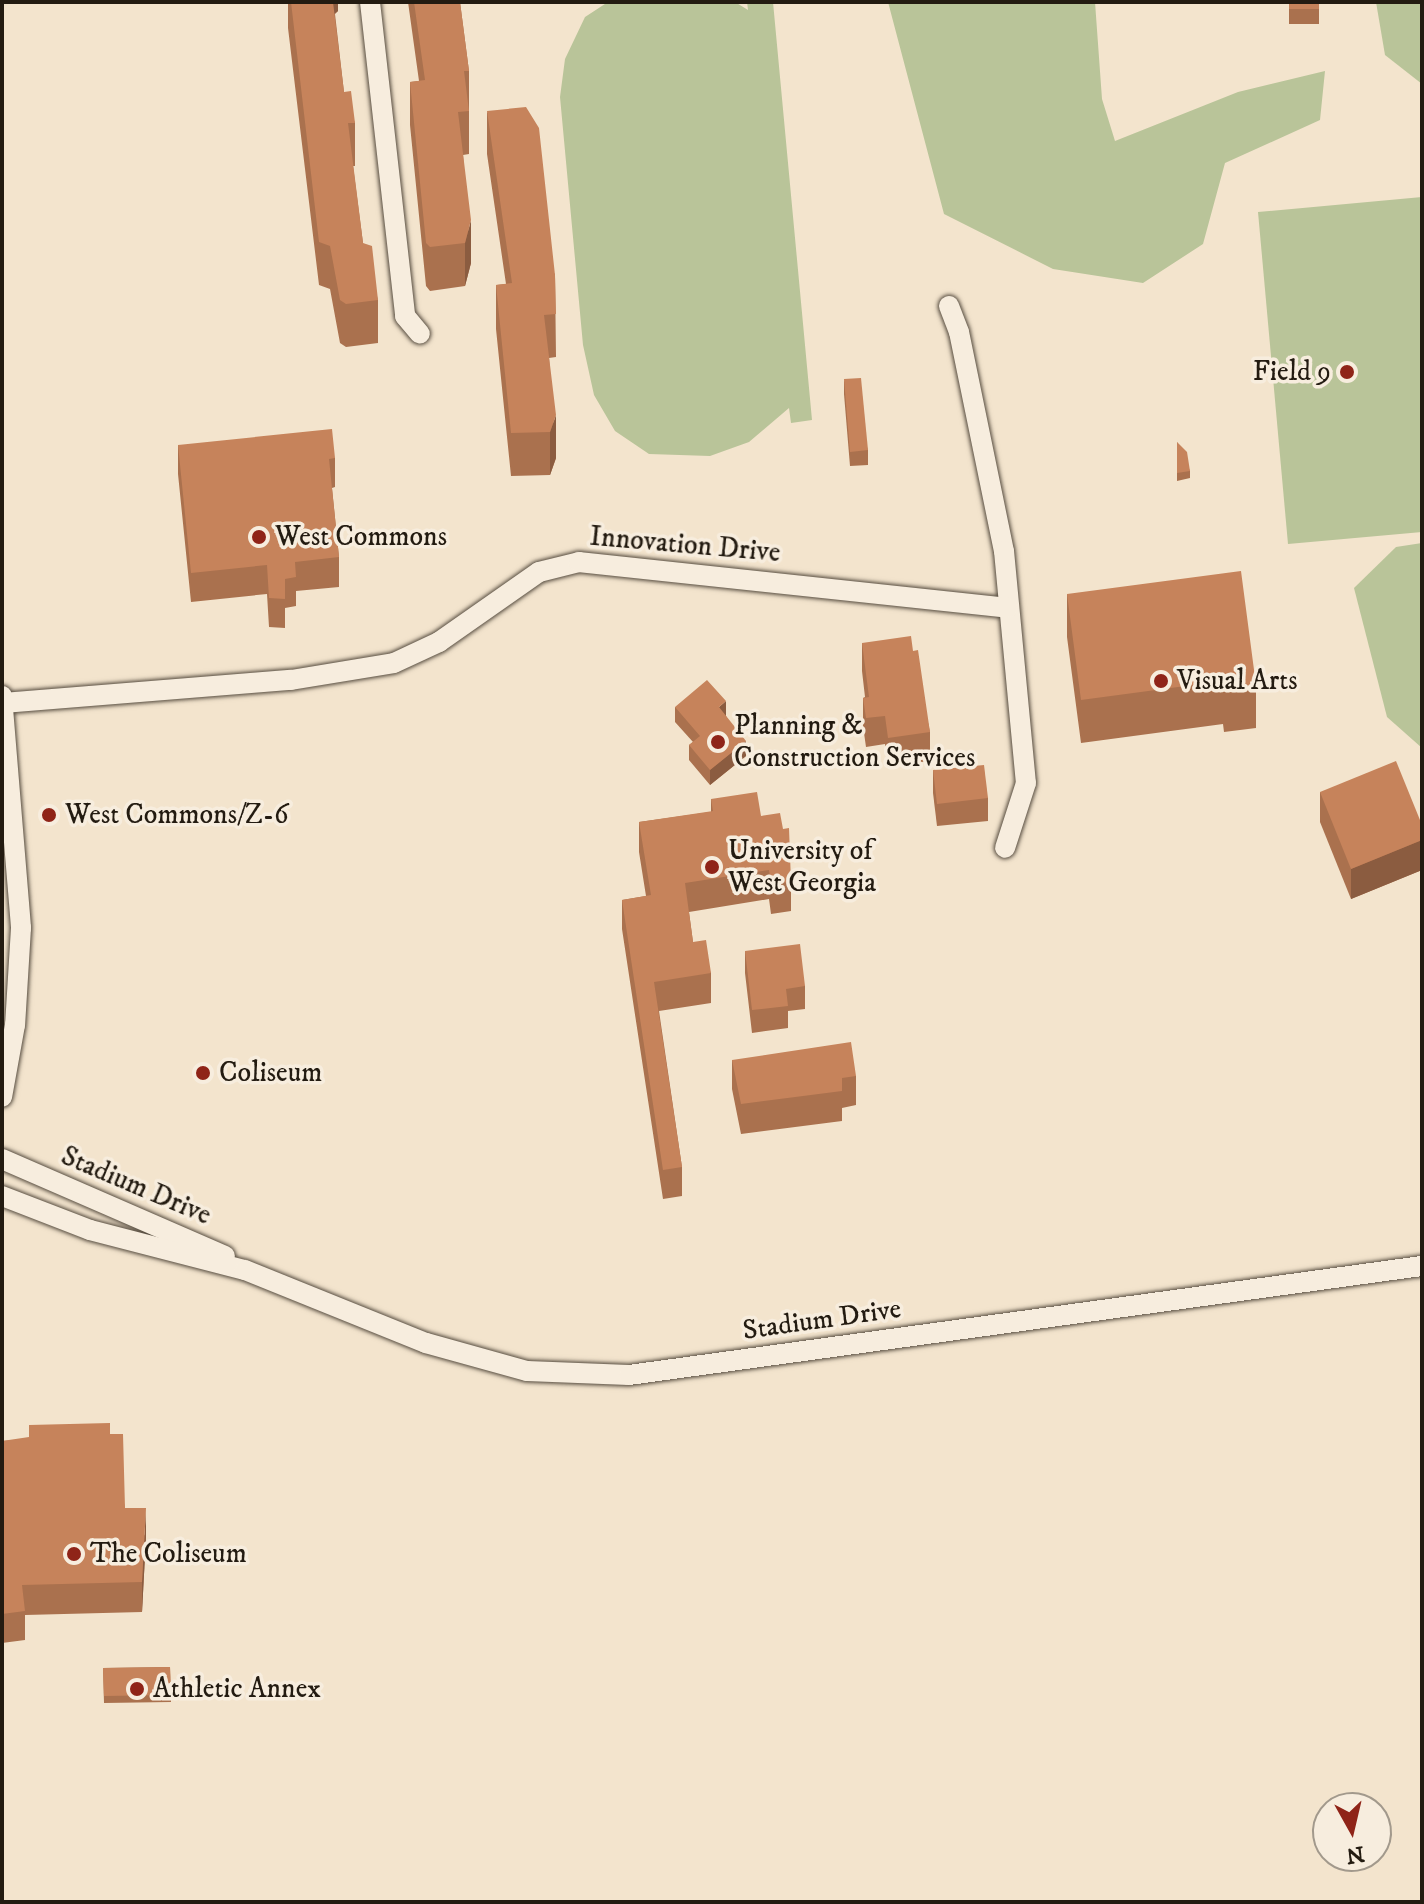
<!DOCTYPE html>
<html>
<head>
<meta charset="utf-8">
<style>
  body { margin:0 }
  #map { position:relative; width:1424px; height:1904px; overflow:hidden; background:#f3e4cd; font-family:"IM FELL DW Pica",serif }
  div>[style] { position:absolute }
  .green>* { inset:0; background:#b9c499 }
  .roads { filter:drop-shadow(0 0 2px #574d40) drop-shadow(0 0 2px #574d40) }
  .minor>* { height:20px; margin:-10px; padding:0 10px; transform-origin:10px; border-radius:10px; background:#f7edde }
  .wall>* { inset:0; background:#aa714e }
  .shaded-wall>* { inset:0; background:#8b5c40 }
  .building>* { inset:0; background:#c6835b }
  .dots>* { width:22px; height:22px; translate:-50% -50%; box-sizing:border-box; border:4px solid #f7edde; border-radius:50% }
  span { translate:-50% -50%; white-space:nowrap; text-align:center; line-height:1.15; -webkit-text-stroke:7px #f7edde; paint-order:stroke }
  .poi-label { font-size:28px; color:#231b11 }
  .right { translate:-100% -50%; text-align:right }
  .left { translate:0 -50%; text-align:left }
  .street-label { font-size:28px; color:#231b11 }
  .frame { position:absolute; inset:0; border:4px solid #231b11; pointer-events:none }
  .north { position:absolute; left:1312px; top:1792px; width:80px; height:80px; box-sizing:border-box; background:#f7edde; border:2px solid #a2998c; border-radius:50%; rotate:172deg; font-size:22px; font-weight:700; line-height:32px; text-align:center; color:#231b11 }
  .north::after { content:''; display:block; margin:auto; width:28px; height:36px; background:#8f2418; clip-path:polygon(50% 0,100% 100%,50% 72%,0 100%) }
</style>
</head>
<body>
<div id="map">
  <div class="green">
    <i style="clip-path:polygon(608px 2px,735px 2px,748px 10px,747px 2px,773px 2px,812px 420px,791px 423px,789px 408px,749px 442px,710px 456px,649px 454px,615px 431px,594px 395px,583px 345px,560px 97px,565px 59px,585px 17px)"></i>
    <i style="clip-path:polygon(888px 2px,1095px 2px,1102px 99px,1115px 141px,1238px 92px,1325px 71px,1320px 120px,1225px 163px,1203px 244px,1143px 283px,1053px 269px,944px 214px)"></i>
    <i style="clip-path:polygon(1376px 2px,1422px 2px,1422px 84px,1385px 55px)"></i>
    <i style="clip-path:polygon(1422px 197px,1422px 532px,1288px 544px,1258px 212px)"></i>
    <i style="clip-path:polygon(1422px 543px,1422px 748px,1387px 717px,1354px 588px,1396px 547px)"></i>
  </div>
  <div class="roads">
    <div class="minor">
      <i style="left:370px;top:2px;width:316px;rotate:83.6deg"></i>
      <i style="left:405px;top:316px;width:23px;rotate:50deg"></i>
      <i style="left:949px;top:306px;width:28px;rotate:69deg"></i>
      <i style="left:959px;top:332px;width:224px;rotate:78.4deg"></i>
      <i style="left:1004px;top:551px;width:233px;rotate:84.6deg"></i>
      <i style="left:1026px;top:783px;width:68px;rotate:107.9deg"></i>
      <i style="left:2px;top:696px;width:233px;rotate:85.3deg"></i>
      <i style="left:21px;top:928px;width:97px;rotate:93.5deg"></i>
      <i style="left:15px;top:1025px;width:73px;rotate:100.2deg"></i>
      <i style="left:3px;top:703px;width:289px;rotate:-4.6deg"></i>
      <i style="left:291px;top:680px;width:104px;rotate:-9.4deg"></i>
      <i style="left:394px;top:663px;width:50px;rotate:-25deg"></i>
      <i style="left:439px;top:642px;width:122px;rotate:-35deg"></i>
      <i style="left:539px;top:572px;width:41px;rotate:-14deg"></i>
      <i style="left:579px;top:562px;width:431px;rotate:6.1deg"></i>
      <i style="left:2px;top:1159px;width:243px;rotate:23.5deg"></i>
      <i style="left:2px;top:1196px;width:94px;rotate:21.1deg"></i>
      <i style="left:90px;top:1230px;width:160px;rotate:14.5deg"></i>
      <i style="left:245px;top:1270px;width:195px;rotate:22deg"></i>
      <i style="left:426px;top:1343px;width:105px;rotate:15.5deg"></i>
      <i style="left:527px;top:1371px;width:102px;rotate:2.2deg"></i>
      <i style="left:629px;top:1375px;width:800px;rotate:-7.83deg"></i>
    </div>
  </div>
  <div class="wall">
    <i style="clip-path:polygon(288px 2px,338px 2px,338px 11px,335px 14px,344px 92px,355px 123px,355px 166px,353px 166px,363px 243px,378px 300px,378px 343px,346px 347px,340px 343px,330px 289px,319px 285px,288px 28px)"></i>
    <i style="clip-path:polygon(408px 2px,460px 2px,469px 71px,469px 154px,463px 155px,471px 263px,465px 286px,430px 291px,426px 286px,410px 125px,410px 82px,419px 81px)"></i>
    <i style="clip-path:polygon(1289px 2px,1319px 2px,1319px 24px,1289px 24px)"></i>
    <i style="clip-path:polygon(487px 111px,555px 275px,556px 357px,549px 358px,556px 458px,550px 475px,511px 476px,496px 329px,496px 285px,506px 284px,487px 154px)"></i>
    <i style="clip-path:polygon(844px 379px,868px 450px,868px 465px,850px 466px,844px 394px)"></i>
    <i style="clip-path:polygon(1177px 442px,1190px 471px,1190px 478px,1177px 481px)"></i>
    <i style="clip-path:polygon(178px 445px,335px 458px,335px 487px,332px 488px,339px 557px,339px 587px,296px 591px,296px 606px,285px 608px,285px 628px,269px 627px,267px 594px,191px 602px,178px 474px)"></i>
    <i style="clip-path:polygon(1067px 594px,1256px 685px,1256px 728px,1224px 732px,1223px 724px,1081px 743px,1067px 637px)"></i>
    <i style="clip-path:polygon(862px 643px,913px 651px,930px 732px,930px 761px,888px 766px,885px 744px,866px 747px,863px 726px,863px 698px,865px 697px,862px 671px)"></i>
    <i style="clip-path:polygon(675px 707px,726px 716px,746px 756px,710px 785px,689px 760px,689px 745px,693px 742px,675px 722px)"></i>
    <i style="clip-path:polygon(933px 770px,988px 798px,988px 821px,937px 826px,933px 793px)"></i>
    <i style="clip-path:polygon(1320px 792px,1422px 825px,1422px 870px,1351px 899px,1320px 822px)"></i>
    <i style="clip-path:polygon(711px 799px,761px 816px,791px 882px,791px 911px,771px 914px,769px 899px,689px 912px,693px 942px,711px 973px,711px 1003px,659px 1011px,682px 1167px,682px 1196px,663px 1199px,622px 929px,622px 900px,646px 896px,639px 852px,639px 822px,711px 812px)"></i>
    <i style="clip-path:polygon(745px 951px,805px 986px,805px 1009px,788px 1011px,788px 1028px,752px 1033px,745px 973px)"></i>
    <i style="clip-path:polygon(732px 1060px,856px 1076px,856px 1105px,842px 1108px,842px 1121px,741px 1134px,732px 1089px)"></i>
    <i style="clip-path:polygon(110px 1434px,125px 1508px,146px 1537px,142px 1612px,25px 1615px,25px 1640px,2px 1643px,2px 1441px)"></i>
    <i style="clip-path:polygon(170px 1667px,171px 1702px,104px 1703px,103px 1668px)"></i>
  </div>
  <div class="shaded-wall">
    <i style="clip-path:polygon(330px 2px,338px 2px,338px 11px,330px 17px)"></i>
    <i style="clip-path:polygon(471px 220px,471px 263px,465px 286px,465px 243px)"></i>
    <i style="clip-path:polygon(556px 415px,556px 458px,550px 475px,550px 432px)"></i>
    <i style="clip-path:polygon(726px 701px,726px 716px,719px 722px,719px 707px)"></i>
    <i style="clip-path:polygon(746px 741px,746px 756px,710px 785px,710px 770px)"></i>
    <i style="clip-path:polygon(1422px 840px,1422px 870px,1351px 899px,1351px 869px)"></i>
    <i style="clip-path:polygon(146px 1508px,146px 1537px,142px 1612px,142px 1582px)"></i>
  </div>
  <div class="building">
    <i style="clip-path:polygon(291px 2px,333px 2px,344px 92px,351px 91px,355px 123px,348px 123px,363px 243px,372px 246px,378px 300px,346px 304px,340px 300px,330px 246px,319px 242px)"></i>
    <i style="clip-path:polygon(414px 2px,460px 2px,469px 71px,464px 71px,469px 111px,458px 112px,471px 220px,465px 243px,430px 247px,426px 243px,410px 82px,425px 80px)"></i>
    <i style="clip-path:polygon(1289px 2px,1319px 2px,1319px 9px,1289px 9px)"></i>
    <i style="clip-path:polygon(526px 107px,539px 128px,555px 275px,556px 314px,544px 315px,556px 415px,550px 432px,511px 433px,496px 285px,512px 283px,487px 111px)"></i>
    <i style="clip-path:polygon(861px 378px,868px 450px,850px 452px,844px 379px)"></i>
    <i style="clip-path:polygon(332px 429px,335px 458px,329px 459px,339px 557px,295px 562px,296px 577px,285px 579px,285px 599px,269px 598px,267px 565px,191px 573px,178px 445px)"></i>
    <i style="clip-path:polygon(1177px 442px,1187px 452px,1190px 471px,1177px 473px)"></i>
    <i style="clip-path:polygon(1241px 571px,1256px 685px,1224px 689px,1223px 681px,1081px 700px,1067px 594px)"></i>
    <i style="clip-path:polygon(911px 636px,913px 651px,918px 650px,930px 732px,888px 738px,885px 716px,866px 718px,863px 698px,869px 697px,862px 643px)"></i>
    <i style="clip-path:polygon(707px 680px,726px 701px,719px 707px,746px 741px,710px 770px,689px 745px,700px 736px,675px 707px)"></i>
    <i style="clip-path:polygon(1396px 761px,1422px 825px,1422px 840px,1351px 869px,1320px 792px)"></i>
    <i style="clip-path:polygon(984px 765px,988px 798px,937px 804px,933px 770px)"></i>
    <i style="clip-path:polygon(757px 792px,761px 816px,780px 813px,783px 829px,789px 828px,791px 882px,771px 884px,769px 870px,685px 883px,693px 942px,706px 940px,711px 973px,654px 982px,682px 1167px,663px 1170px,622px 900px,651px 895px,639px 822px,713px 811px,711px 799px)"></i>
    <i style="clip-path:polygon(800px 944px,805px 986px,786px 989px,788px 1006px,752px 1010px,745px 951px)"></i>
    <i style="clip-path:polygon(851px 1042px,856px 1076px,842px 1078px,842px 1091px,741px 1104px,732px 1060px)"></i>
    <i style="clip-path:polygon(110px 1423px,110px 1434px,123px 1434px,125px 1508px,146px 1508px,142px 1582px,22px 1585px,25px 1611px,2px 1614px,2px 1441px,29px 1437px,29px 1425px)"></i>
    <i style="clip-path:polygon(170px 1667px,171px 1695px,104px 1696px,103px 1668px)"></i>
  </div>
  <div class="dots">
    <i style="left:1347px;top:372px;background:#8f2418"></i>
    <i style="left:259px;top:537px;background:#8f2418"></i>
    <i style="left:1161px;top:681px;background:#8f2418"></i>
    <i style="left:718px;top:742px;background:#8f2418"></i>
    <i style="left:49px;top:815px;background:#8f2418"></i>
    <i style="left:712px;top:867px;background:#8f2418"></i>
    <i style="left:203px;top:1073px;background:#8f2418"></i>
    <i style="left:74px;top:1554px;background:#8f2418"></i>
    <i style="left:137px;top:1689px;background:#8f2418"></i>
  </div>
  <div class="poi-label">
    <span class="right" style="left:1331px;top:372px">Field 9</span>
    <span class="left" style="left:275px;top:537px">West Commons</span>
    <span class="left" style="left:1177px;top:681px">Visual Arts</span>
    <span class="left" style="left:734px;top:742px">Planning &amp;<br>Construction Services</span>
    <span class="left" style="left:65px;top:815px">West Commons/Z-6</span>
    <span class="left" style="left:728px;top:867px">University of<br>West Georgia</span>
    <span class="left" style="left:219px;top:1073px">Coliseum</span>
    <span class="left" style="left:90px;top:1554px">The Coliseum</span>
    <span class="left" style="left:153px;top:1689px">Athletic Annex</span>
  </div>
  <div class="street-label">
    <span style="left:685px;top:545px;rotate:5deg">Innovation Drive</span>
    <span style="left:136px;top:1186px;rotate:23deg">Stadium Drive</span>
    <span style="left:822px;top:1320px;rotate:-8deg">Stadium Drive</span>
  </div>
  <div class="frame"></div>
  <div class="north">N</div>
</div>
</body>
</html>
